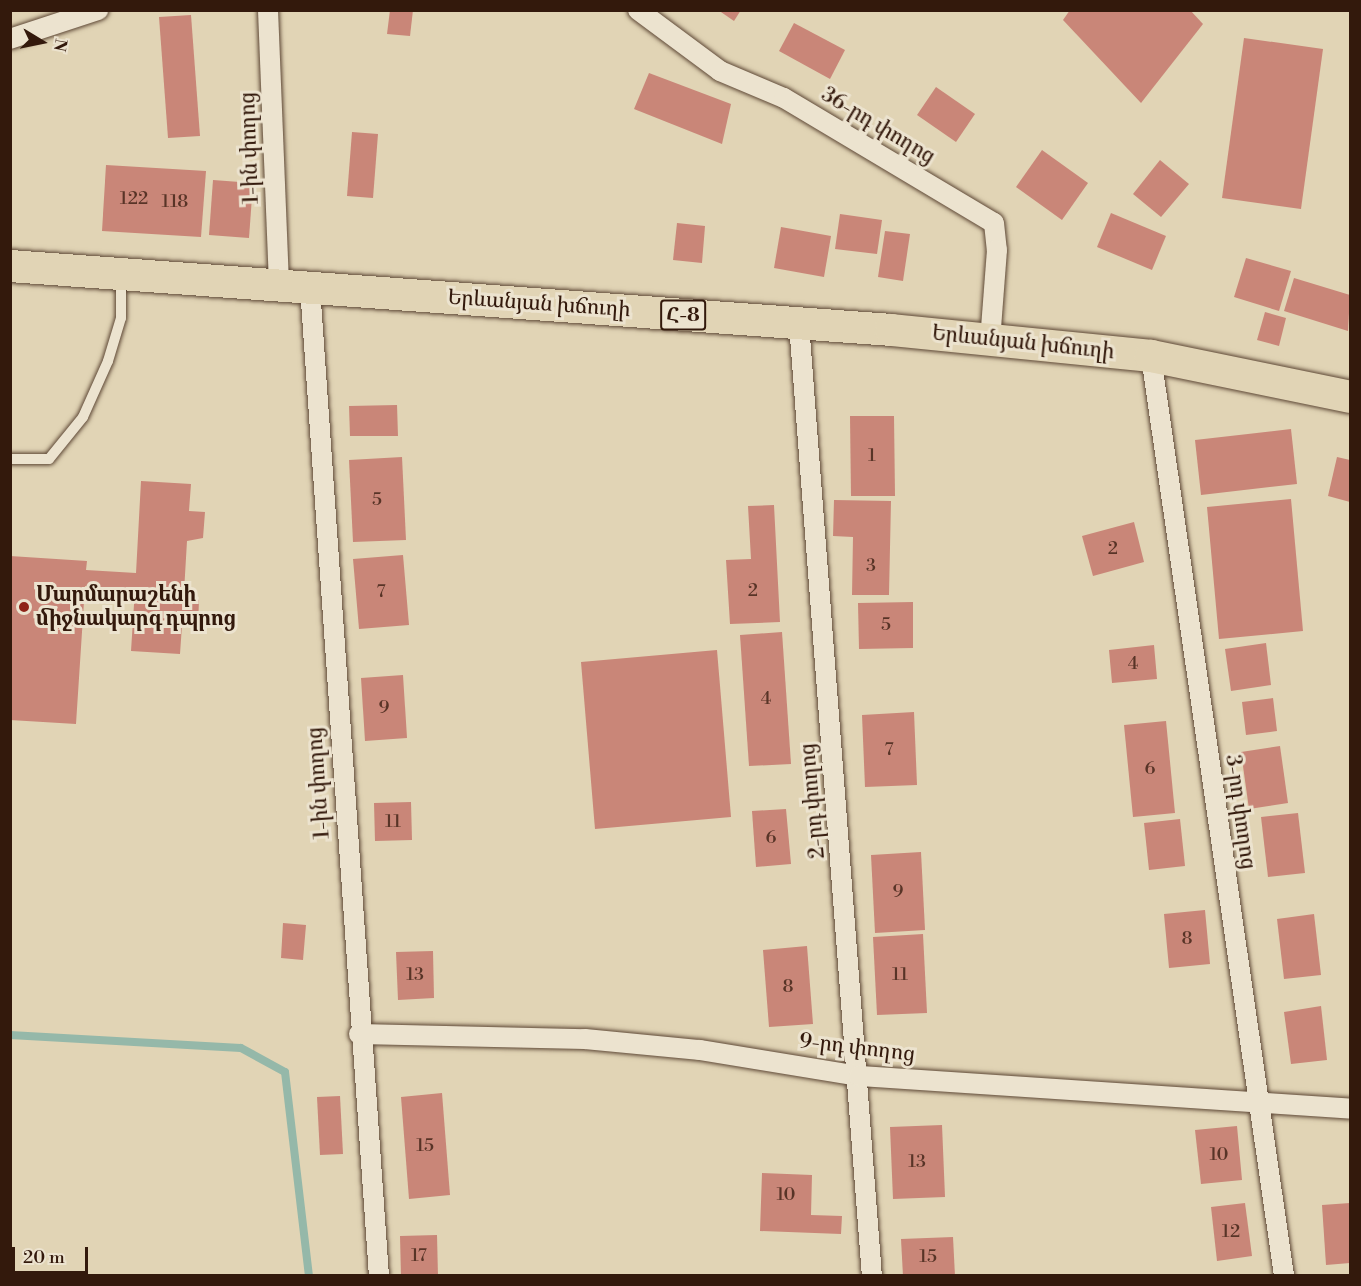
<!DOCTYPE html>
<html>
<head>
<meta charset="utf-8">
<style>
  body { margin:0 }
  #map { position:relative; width:1361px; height:1286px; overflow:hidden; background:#e1d4b5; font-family:"Libre Bodoni","Noto Serif Armenian",serif }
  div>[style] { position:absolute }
  .stream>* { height:8px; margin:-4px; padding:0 4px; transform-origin:4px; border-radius:4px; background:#95b8a9 }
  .building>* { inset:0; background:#c98678 }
  .roads { filter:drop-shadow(0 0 2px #5e4836) drop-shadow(0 0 2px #5e4836) }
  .service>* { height:10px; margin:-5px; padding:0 5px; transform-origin:5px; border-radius:5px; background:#ece3cf }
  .minor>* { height:20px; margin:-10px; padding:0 10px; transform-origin:10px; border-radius:10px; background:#ece3cf }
  .primary>* { height:32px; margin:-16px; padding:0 16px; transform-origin:16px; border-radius:16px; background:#e1d4b5 }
  .dots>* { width:16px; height:16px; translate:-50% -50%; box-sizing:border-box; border:3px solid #ece3cf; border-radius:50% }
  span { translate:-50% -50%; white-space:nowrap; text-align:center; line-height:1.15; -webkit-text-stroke:6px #ece3cf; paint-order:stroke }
  .number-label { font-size:18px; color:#583427 }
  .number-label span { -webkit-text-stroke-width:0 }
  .shield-label span { padding:2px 4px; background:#ece3cf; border:2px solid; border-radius:4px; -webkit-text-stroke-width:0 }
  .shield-label { font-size:20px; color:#33190c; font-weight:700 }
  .street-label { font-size:21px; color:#33190c }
  .poi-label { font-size:21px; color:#33190c; font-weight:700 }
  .left { translate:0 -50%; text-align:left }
  .frame { position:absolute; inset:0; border:12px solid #33190c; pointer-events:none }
  .north { position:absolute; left:12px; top:12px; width:60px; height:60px; -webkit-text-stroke:4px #ece3cf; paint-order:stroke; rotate:100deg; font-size:16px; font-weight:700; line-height:24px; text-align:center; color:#33190c }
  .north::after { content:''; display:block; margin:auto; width:21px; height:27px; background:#33190c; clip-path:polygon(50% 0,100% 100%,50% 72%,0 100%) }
  .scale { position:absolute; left:12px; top:1247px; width:76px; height:27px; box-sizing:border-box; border:3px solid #33190c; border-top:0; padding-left:8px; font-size:18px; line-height:21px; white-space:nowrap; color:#33190c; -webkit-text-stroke:4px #ece3cf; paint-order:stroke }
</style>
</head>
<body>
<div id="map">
  <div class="stream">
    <i style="left:10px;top:1035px;width:231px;rotate:3.2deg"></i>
    <i style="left:241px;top:1048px;width:50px;rotate:28.6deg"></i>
    <i style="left:285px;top:1072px;width:205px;rotate:83.3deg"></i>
  </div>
  <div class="building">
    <i style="clip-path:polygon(390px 10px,413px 10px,410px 36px,387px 34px)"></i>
    <i style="clip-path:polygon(718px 10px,741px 10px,734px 21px)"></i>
    <i style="clip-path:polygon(1070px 10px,1190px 10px,1203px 24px,1141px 103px,1063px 20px)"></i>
    <i style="clip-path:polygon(191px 15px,200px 136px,168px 138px,159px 17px)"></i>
    <i style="clip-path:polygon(794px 23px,845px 50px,830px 79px,779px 51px)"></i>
    <i style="clip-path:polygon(1244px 38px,1323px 49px,1301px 209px,1222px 198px)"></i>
    <i style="clip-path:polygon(649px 73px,731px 104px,722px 144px,634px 109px)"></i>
    <i style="clip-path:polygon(936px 87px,975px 114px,956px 142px,917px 115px)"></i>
    <i style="clip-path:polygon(352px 132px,378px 134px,373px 198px,347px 196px)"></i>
    <i style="clip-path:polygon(1042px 150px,1088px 183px,1062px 220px,1016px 187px)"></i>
    <i style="clip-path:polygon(1160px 160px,1189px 184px,1161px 217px,1133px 194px)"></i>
    <i style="clip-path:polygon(106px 165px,206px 171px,201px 237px,102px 231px)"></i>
    <i style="clip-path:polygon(213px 180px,253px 183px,249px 238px,209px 235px)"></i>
    <i style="clip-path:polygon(1111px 213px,1166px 236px,1152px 270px,1097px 247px)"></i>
    <i style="clip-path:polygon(840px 214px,882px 220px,877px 254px,835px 249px)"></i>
    <i style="clip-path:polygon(677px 223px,705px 226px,702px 263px,673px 260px)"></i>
    <i style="clip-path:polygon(781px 227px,831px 236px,824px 277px,774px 268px)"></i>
    <i style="clip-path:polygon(885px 231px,910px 234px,903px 281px,878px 277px)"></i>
    <i style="clip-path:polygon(1246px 258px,1291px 271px,1279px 311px,1234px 297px)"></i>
    <i style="clip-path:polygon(1294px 278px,1350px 295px,1348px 331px,1284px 311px)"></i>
    <i style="clip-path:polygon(1265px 312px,1286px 318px,1279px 346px,1257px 340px)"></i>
    <i style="clip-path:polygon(397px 405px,398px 436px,350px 436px,349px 406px)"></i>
    <i style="clip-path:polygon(850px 416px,894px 416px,895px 496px,851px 496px)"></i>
    <i style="clip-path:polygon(1291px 429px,1297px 484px,1201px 495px,1195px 440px)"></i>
    <i style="clip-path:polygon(402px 457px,406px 540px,353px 542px,349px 460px)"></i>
    <i style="clip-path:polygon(1337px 457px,1350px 460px,1350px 502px,1328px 496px)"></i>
    <i style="clip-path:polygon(141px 481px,191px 484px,189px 511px,205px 512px,203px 538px,187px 541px,184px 592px,199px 600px,198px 626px,182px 625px,180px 654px,131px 651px,135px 589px,85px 586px,76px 724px,10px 720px,10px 556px,87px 561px,86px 570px,136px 573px)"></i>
    <i style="clip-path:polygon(1291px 499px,1303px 631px,1219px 639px,1207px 507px)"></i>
    <i style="clip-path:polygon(834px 500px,891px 501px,889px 595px,852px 595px,853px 537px,833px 536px)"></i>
    <i style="clip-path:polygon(774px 505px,780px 622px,730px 624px,726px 560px,751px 559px,748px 506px)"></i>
    <i style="clip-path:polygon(1134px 522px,1144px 562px,1093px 576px,1082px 536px)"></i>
    <i style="clip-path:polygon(403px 555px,409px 625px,359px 629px,353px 559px)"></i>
    <i style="clip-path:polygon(913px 602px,913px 648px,859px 649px,858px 603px)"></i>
    <i style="clip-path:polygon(782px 632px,791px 764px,749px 766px,740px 635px)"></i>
    <i style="clip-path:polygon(1266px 643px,1271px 685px,1231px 691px,1225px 649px)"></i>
    <i style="clip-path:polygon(1154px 645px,1157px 679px,1112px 683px,1109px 650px)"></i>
    <i style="clip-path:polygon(717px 650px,731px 817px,595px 829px,581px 662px)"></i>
    <i style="clip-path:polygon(403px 675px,407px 738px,365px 741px,361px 678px)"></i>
    <i style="clip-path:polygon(1273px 698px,1277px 731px,1246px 735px,1242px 702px)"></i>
    <i style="clip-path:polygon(914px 712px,917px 785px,865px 787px,862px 715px)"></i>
    <i style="clip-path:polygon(1166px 721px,1175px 813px,1133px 817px,1124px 725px)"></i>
    <i style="clip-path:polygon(1280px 746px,1288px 803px,1249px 809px,1241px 752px)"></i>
    <i style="clip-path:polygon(411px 802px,412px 840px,375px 841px,374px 803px)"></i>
    <i style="clip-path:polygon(786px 809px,791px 864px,756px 867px,752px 811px)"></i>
    <i style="clip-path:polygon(1298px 813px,1305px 873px,1268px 877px,1261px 817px)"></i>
    <i style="clip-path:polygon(1180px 819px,1185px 866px,1149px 870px,1144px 823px)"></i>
    <i style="clip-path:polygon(921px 852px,925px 930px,875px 933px,871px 855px)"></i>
    <i style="clip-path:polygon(1205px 910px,1210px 964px,1169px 968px,1164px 914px)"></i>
    <i style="clip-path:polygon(1314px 914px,1321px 975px,1284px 979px,1277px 919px)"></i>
    <i style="clip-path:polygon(283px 923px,306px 925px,303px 960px,281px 958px)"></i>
    <i style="clip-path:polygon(923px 934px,927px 1013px,877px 1015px,873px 937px)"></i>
    <i style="clip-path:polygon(807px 946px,813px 1024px,769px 1027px,763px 950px)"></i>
    <i style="clip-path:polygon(433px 951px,434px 998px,398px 1000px,396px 952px)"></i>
    <i style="clip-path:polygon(1321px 1006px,1327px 1060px,1291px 1064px,1284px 1012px)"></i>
    <i style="clip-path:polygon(442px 1093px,450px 1195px,409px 1199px,401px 1097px)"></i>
    <i style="clip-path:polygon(340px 1096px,343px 1154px,320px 1155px,317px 1097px)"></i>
    <i style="clip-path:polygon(942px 1125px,945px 1197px,893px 1199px,890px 1127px)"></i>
    <i style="clip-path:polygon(1237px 1126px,1242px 1180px,1201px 1184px,1195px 1130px)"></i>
    <i style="clip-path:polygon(762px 1173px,812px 1175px,811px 1215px,842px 1216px,841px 1234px,760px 1231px)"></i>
    <i style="clip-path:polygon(1245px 1203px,1252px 1256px,1217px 1261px,1211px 1207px)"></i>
    <i style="clip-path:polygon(1350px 1203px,1350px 1263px,1326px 1265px,1322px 1205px)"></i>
    <i style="clip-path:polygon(437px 1235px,438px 1276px,401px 1276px,400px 1236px)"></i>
    <i style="clip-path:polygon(953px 1237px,955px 1276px,903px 1276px,901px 1239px)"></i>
  </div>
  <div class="roads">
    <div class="service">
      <i style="left:10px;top:459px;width:39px"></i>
      <i style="left:49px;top:459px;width:54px;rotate:-51deg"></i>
      <i style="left:83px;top:417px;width:61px;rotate:-65.9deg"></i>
      <i style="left:108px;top:361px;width:45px;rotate:-73.2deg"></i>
      <i style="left:121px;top:318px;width:40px;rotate:-90deg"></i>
    </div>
    <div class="minor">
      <i style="left:268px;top:10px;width:273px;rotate:87.7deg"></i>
      <i style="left:638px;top:10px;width:102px;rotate:36.6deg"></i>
      <i style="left:720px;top:71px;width:69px;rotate:22.9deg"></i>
      <i style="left:784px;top:98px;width:244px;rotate:30.8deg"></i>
      <i style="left:994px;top:223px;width:27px;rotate:84deg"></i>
      <i style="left:997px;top:250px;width:90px;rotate:94.4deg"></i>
      <i style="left:10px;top:39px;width:93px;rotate:-18.2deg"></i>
      <i style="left:310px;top:287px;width:991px;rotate:86.01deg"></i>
      <i style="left:799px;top:324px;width:955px;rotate:85.62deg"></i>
      <i style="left:1151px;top:356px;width:930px;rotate:81.77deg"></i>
      <i style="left:359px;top:1034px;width:226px;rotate:1.3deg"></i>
      <i style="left:585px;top:1039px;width:116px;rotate:5.5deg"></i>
      <i style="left:700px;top:1050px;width:161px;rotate:9.3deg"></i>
      <i style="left:859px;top:1076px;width:492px;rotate:3.8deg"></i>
    </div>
    <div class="primary">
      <i style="left:10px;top:266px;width:883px;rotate:4.15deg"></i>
      <i style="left:891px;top:330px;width:261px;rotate:5.7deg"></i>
      <i style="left:1151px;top:356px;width:203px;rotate:11.6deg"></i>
    </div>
  </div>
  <div class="dots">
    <i style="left:24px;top:607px;background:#8f2418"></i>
  </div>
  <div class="number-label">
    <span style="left:134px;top:199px">122</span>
    <span style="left:175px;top:202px">118</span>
    <span style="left:872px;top:456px">1</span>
    <span style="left:377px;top:500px">5</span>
    <span style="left:1113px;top:549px">2</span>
    <span style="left:871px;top:566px">3</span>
    <span style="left:753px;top:591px">2</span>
    <span style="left:381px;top:592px">7</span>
    <span style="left:886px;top:625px">5</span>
    <span style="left:1133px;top:664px">4</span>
    <span style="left:766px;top:699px">4</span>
    <span style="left:384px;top:708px">9</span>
    <span style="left:889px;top:750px">7</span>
    <span style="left:1150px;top:769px">6</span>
    <span style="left:393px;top:822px">11</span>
    <span style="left:771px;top:838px">6</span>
    <span style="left:898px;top:892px">9</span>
    <span style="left:1187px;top:939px">8</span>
    <span style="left:415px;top:975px">13</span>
    <span style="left:900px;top:975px">11</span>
    <span style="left:788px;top:987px">8</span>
    <span style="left:425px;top:1146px">15</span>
    <span style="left:1219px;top:1155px">10</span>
    <span style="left:917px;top:1162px">13</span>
    <span style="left:786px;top:1195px">10</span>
    <span style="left:1231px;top:1232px">12</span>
    <span style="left:419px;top:1256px">17</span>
    <span style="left:928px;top:1257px">15</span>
  </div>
  <div class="shield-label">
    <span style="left:683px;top:315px">Հ-8</span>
  </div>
  <div class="street-label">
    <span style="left:878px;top:126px;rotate:31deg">36-րդ փողոց</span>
    <span style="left:250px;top:148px;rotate:-92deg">1-ին փողոց</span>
    <span style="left:539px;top:304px;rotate:4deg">Երևանյան խճուղի</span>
    <span style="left:1023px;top:343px;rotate:6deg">Երևանյան խճուղի</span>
    <span style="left:319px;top:783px;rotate:-94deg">1-ին փողոց</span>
    <span style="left:813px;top:801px;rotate:-95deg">2-րդ փողոց</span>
    <span style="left:1240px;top:812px;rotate:82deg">3-րդ փողոց</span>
    <span style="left:857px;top:1048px;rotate:7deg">9-րդ փողոց</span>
  </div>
  <div class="poi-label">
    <span class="left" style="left:36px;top:607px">Մարմարաշենի<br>միջնակարգ դպրոց</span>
  </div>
  <div class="frame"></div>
  <div class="north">N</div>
  <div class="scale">20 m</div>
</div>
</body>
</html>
